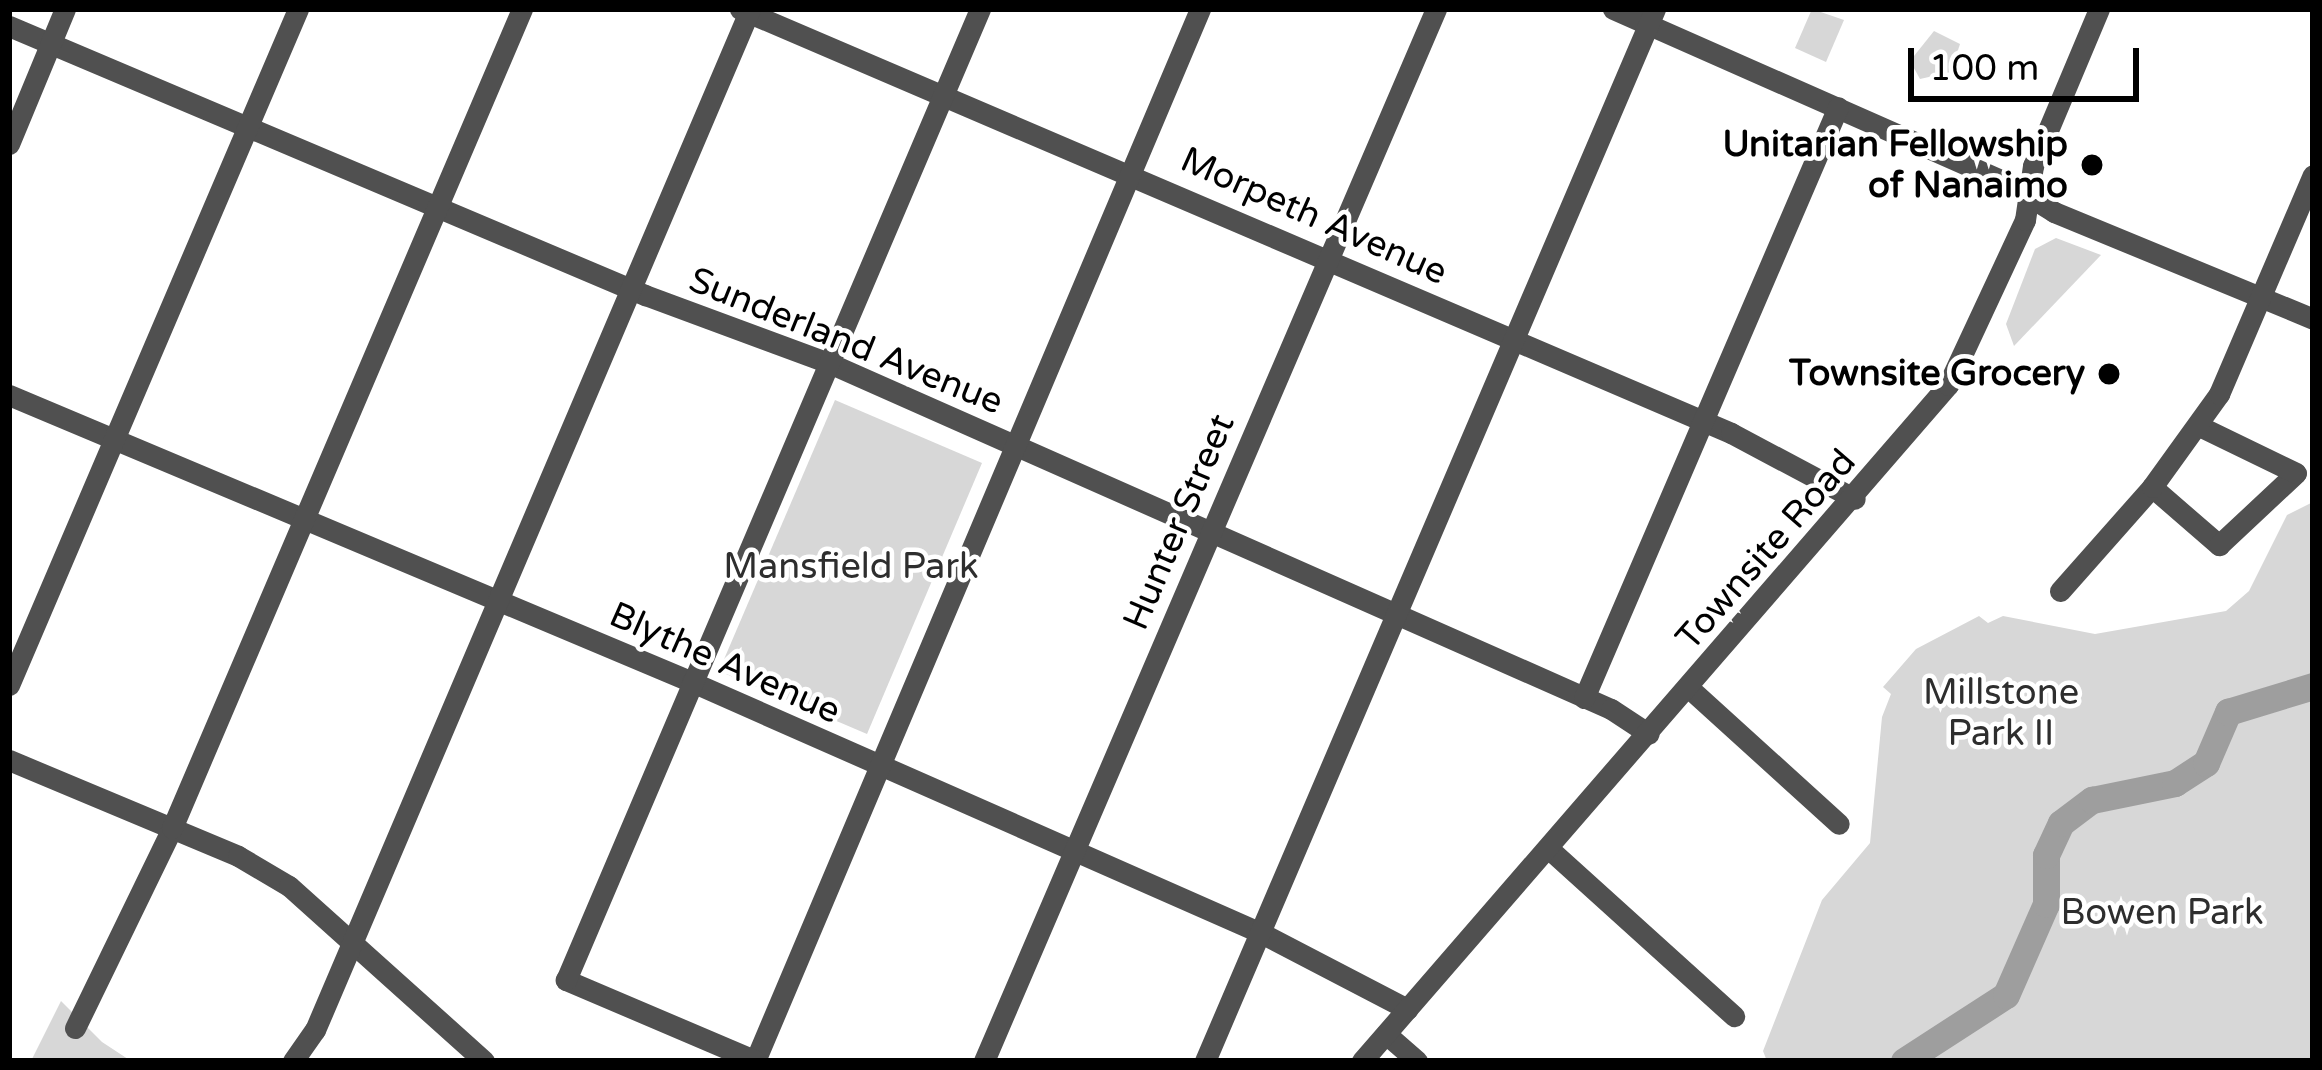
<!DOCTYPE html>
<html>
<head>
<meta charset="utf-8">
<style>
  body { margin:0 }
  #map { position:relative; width:2322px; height:1070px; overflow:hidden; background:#fff; font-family:"Varela Round",sans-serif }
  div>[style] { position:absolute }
  .green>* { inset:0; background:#d7d7d7 }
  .river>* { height:27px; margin:-13.5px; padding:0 13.5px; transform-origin:13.5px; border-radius:13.5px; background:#9e9e9e }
  .minor>* { height:21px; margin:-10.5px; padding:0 10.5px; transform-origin:10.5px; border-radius:10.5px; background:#505050 }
  .dots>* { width:33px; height:33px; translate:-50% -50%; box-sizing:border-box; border:6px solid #fff; border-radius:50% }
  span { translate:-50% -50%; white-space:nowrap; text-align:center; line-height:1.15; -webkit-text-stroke:9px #fff; paint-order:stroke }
  .poi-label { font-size:36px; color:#000; font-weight:700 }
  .right { translate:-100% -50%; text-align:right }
  .street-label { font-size:36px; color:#000 }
  .park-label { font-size:36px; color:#2e2e2e }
  .frame { position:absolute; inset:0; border:12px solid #000; pointer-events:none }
  .scale { position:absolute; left:1908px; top:48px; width:231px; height:54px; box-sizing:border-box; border:6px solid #000; border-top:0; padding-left:15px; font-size:36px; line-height:42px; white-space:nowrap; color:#000; -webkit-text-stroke:9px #fff; paint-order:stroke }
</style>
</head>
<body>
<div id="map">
  <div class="green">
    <i style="clip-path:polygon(1812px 9px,1844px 20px,1826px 62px,1795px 48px)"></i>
    <i style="clip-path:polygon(1934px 31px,1960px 44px,1951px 72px,1920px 79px,1910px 61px)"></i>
    <i style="clip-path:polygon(2056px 238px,2101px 255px,2014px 346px,2006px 324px,2035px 249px)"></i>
    <i style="clip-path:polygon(835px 400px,982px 463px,867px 734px,719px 671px)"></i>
    <i style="clip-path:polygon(2313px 502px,2313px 1061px,1767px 1061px,1763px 1051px,1822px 900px,1870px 843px,1882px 717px,1891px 694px,1883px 687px,1916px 649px,1979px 616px,1988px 623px,2003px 616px,2095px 634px,2226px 611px,2249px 591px,2287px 515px)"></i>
    <i style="clip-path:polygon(61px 1001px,102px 1042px,131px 1061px,31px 1061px)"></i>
  </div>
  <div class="river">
    <i style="left:1904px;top:1061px;width:121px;rotate:-32.9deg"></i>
    <i style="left:2006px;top:995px;width:99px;rotate:-66.3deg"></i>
    <i style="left:2046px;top:904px;width:49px;rotate:-90deg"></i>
    <i style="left:2046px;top:855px;width:35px;rotate:-65deg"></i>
    <i style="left:2061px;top:823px;width:39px;rotate:-37deg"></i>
    <i style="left:2092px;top:800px;width:85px;rotate:-11.6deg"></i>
    <i style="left:2175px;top:783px;width:37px;rotate:-33deg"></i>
    <i style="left:2206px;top:763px;width:56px;rotate:-66.7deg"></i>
    <i style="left:2228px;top:712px;width:89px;rotate:-17deg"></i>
  </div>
  <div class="minor">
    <i style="left:740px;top:9px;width:1078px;rotate:23.16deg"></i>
    <i style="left:1731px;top:433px;width:140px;rotate:28deg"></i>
    <i style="left:1613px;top:9px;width:429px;rotate:23.8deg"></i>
    <i style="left:2006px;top:182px;width:57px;rotate:32deg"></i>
    <i style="left:2054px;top:212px;width:280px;rotate:22.4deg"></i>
    <i style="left:9px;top:26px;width:691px;rotate:22.93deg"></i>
    <i style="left:645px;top:295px;width:196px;rotate:20.3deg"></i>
    <i style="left:829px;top:363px;width:855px;rotate:23.87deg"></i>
    <i style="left:1611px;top:709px;width:45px;rotate:33.3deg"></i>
    <i style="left:9px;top:144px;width:146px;rotate:-67.5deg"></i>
    <i style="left:9px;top:395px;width:741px;rotate:22.79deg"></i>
    <i style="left:692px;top:682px;width:622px;rotate:23.8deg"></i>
    <i style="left:1261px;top:933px;width:165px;rotate:27.5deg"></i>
    <i style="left:2152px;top:487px;width:89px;rotate:40.9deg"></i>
    <i style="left:2219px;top:545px;width:105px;rotate:-43.1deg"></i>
    <i style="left:2296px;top:473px;width:108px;rotate:-154.1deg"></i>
    <i style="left:2060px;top:591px;width:139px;rotate:-48.5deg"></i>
    <i style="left:2152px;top:487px;width:115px;rotate:-54.2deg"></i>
    <i style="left:2219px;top:394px;width:238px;rotate:-66.8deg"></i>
    <i style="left:9px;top:685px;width:735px;rotate:-66.85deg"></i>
    <i style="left:1689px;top:688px;width:202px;rotate:42.2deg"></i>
    <i style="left:1584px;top:698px;width:643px;rotate:-66.74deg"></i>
    <i style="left:9px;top:760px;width:248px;rotate:22.7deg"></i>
    <i style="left:238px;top:856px;width:59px;rotate:30.5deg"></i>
    <i style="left:289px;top:886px;width:262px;rotate:41.9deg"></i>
    <i style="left:1548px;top:848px;width:251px;rotate:42.1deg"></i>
    <i style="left:75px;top:1028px;width:222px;rotate:-64.1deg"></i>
    <i style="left:172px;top:828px;width:891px;rotate:-66.86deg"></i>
    <i style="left:1386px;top:1034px;width:41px;rotate:41.1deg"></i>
    <i style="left:293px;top:1061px;width:38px;rotate:-55deg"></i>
    <i style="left:315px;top:1030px;width:1110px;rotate:-66.92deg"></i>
    <i style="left:755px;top:1061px;width:1142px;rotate:-67.07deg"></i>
    <i style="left:756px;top:1061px;width:207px;rotate:-156.9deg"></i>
    <i style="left:566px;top:980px;width:1056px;rotate:-66.91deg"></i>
    <i style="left:984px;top:1061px;width:1145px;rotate:-66.75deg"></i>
    <i style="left:1205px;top:1061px;width:1144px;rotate:-66.84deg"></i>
    <i style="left:1362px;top:1061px;width:895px;rotate:-49.08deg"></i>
    <i style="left:1948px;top:385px;width:182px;rotate:-65deg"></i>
    <i style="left:2025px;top:220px;width:55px;rotate:-81.6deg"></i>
    <i style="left:2033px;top:166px;width:170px;rotate:-67.2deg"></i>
  </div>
  <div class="dots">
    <i style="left:2092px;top:165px;background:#000"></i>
    <i style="left:2109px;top:374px;background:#000"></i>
  </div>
  <div class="poi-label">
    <span class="right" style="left:2068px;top:165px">Unitarian Fellowship<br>of Nanaimo</span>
    <span class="right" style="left:2085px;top:374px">Townsite Grocery</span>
  </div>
  <div class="street-label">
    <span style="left:1314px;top:216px;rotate:24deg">Morpeth Avenue</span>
    <span style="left:846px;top:341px;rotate:22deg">Sunderland Avenue</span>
    <span style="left:1179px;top:522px;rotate:-67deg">Hunter Street</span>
    <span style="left:1766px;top:550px;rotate:-49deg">Townsite Road</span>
    <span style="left:725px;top:663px;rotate:24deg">Blythe Avenue</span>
  </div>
  <div class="park-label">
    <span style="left:851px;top:567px">Mansfield Park</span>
    <span style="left:2001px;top:713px">Millstone<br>Park II</span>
    <span style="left:2162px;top:913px">Bowen Park</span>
  </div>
  <div class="frame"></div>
  <div class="scale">100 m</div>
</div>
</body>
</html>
